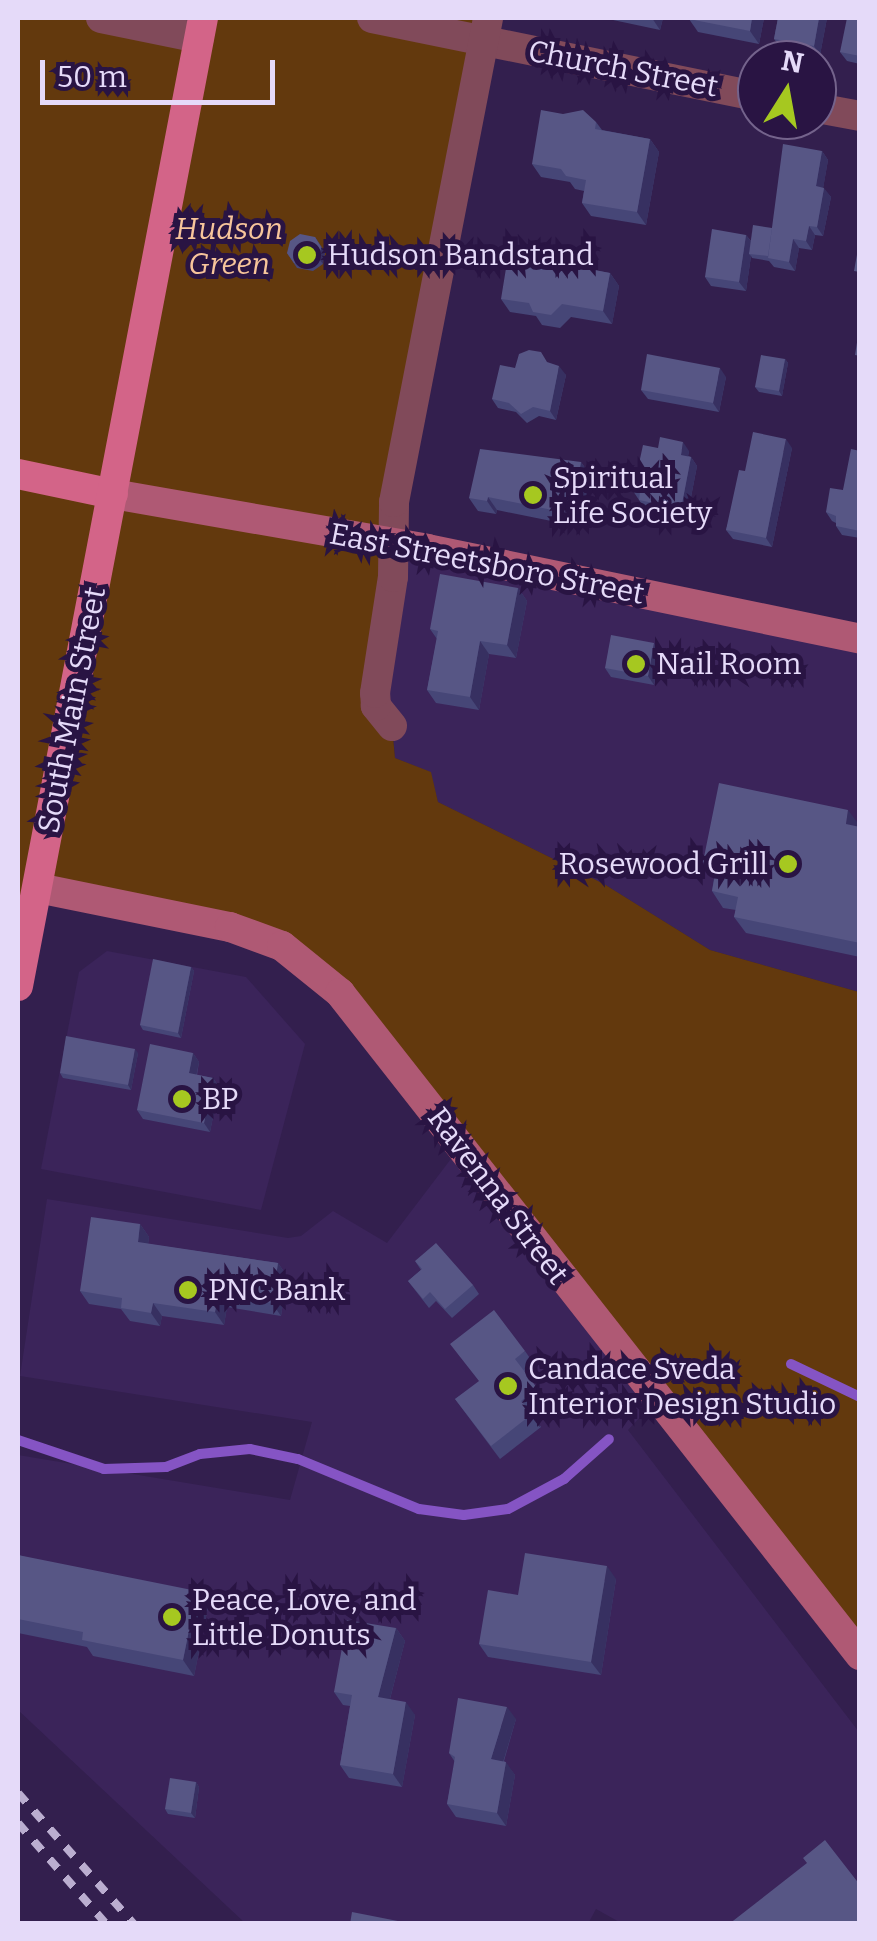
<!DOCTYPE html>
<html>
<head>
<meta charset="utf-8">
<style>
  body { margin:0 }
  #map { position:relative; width:877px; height:1941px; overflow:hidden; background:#331f4e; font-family:Bitter,serif }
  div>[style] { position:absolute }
  .built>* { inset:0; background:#3b245a }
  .green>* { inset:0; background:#63390d }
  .stream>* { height:10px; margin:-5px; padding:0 5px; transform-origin:5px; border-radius:5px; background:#8554c4 }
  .street>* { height:30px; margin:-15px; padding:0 15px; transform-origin:15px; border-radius:15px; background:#814a5a }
  .secondary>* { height:30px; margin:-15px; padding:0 15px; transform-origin:15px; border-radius:15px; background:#af5974 }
  .primary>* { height:30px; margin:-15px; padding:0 15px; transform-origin:15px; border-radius:15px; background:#d36488 }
  .rail>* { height:8px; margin-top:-4px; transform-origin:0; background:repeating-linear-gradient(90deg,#bbaed0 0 12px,transparent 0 24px) }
  .wall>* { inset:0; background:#464677 }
  .shaded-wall>* { inset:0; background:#373061 }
  .building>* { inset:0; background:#575685 }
  .dots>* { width:28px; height:28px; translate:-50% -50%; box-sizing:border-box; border:5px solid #291443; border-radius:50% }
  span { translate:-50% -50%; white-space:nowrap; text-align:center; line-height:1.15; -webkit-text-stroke:10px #291443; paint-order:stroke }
  .street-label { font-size:30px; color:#e5daf9 }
  .park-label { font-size:30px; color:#f7c59b; font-style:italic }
  .poi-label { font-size:30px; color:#e5daf9 }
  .left { translate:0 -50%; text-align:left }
  .right { translate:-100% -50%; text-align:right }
  .frame { position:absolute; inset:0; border:20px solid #e5daf9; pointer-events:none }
  .north { position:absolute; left:737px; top:40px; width:100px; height:100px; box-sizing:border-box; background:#291443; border:2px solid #74638c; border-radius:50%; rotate:11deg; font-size:28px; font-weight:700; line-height:40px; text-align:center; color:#e5daf9 }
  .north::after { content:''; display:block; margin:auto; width:35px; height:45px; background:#a6c820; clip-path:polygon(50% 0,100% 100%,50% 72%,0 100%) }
  .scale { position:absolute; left:40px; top:60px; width:235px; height:45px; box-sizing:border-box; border:5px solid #e5daf9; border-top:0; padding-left:12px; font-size:30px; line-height:35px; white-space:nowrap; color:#e5daf9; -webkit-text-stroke:8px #291443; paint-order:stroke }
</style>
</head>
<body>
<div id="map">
  <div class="built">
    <i style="clip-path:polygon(407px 549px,859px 644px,859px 992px,710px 950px,604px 884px,438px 802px,430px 772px,395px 758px,393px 734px,384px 711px)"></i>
    <i style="clip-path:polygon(107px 951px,246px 977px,305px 1044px,261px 1210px,41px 1169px,79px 972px)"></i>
    <i style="clip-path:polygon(460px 1147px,657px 1399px,628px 1430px,859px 1732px,859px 1923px,621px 1923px,596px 1909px,588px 1924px,245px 1923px,18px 1710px,18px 1455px,290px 1500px,312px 1422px,20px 1376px,47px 1199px,288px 1238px,301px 1236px,333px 1211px,387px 1243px)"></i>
  </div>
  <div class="green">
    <i style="clip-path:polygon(18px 18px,100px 18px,198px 37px,203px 18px,488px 18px,375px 693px,392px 726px,395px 758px,431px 772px,438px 802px,604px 884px,710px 950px,859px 992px,859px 1655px,496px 1193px,282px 946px,39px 888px,18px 932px)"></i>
  </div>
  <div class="stream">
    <i style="left:791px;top:1364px;width:76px;rotate:25.6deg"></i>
    <i style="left:18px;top:1440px;width:91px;rotate:18.6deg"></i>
    <i style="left:104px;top:1469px;width:62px;rotate:-1.8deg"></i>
    <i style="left:166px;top:1467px;width:36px;rotate:-21deg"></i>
    <i style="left:200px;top:1454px;width:50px;rotate:-5.7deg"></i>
    <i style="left:250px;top:1449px;width:49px;rotate:11.8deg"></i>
    <i style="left:298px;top:1459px;width:131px;rotate:22.5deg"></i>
    <i style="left:419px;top:1509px;width:45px;rotate:7.6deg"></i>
    <i style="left:464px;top:1515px;width:44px;rotate:-7.8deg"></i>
    <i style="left:508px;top:1509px;width:64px;rotate:-28.2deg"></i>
    <i style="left:564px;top:1479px;width:60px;rotate:-41.6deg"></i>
  </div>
  <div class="street">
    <i style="left:101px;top:18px;width:100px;rotate:11.5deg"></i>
    <i style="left:372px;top:18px;width:393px;rotate:11.5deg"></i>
    <i style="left:817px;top:108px;width:44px;rotate:10.5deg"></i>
    <i style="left:392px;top:726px;width:26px;rotate:-129deg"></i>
    <i style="left:376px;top:706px;width:13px;rotate:-94deg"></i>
    <i style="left:375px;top:693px;width:117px;rotate:-81.2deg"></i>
    <i style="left:393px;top:577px;width:75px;rotate:-89.2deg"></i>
    <i style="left:394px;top:502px;width:493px;rotate:-79deg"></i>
  </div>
  <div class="secondary">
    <i style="left:113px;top:494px;width:319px;rotate:9.9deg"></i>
    <i style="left:427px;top:549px;width:442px;rotate:11.7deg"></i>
    <i style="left:38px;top:888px;width:196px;rotate:11.5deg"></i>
    <i style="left:230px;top:927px;width:55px;rotate:20.1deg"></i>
    <i style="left:282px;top:946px;width:75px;rotate:39deg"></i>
    <i style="left:340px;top:993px;width:842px;rotate:51.85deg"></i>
  </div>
  <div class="primary">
    <i style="left:18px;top:474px;width:97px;rotate:11.9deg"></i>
    <i style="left:18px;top:986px;width:986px;rotate:-79.18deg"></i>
  </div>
  <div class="rail">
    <i style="left:18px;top:1793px;width:175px;rotate:48.5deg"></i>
    <i style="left:18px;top:1823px;width:134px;rotate:48.9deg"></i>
  </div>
  <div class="wall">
    <i style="clip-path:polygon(612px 18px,663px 18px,660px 30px,613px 20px)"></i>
    <i style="clip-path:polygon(764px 18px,759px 44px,698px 32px,689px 19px)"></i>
    <i style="clip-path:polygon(778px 18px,827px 18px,820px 55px,781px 48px,774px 39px)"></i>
    <i style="clip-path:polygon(860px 18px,860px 64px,847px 61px,840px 52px)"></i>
    <i style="clip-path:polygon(596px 122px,602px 130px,650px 139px,659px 152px,646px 225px,591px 216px,582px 203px,584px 191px,575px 189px,570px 182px,541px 177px,532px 164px)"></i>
    <i style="clip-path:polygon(822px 151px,828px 160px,823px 188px,831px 197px,823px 236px,815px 235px,812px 250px,799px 248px,795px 271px,774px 267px,769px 261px,752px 258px,751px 256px,746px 291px,711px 286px,705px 277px,746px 235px,751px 241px,772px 228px)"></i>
    <i style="clip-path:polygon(315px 237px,325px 252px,323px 264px,313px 271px,297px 268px,287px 253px)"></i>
    <i style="clip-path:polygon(571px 266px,610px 273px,619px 286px,612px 324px,571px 317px,560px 328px,542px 325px,536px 316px,510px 312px,501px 299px)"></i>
    <i style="clip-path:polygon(785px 359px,788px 363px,782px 396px,759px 392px,755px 387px)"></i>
    <i style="clip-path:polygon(548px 363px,566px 375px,556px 420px,539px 416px,527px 423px,516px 412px,498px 408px,492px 399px,515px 368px)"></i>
    <i style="clip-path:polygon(726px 377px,719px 412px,648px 399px,641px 390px)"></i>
    <i style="clip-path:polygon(658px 448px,689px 451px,688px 456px,691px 457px,697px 466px,687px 518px,645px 509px,633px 491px)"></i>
    <i style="clip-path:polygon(792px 448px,772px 547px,733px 539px,726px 530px,745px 471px)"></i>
    <i style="clip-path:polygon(860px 451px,860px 538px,842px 535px,836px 526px,836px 523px,832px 521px,826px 512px,843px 490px)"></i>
    <i style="clip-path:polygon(581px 462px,590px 475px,581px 527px,497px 510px,496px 514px,478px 511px,469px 498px)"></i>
    <i style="clip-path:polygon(518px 588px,527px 601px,516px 658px,489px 654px,479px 710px,436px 703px,427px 690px,437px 639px,430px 629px)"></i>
    <i style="clip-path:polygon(660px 652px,654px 685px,611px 677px,605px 668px)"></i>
    <i style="clip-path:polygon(860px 826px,860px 957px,746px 933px,734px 917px,736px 910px,723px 908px,712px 891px,714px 878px,703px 862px)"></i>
    <i style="clip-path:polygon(191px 967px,194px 971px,181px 1038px,143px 1030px,140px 1025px)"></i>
    <i style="clip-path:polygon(138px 1053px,131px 1090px,63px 1078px,60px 1073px)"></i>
    <i style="clip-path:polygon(193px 1053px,199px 1062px,197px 1075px,213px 1078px,219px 1087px,210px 1132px,143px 1119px,137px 1110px)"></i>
    <i style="clip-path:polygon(140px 1224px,149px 1237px,148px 1244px,278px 1263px,287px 1276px,281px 1316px,227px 1307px,224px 1325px,162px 1316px,160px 1326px,130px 1321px,121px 1309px,89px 1304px,80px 1291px)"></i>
    <i style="clip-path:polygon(415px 1261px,473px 1285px,479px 1294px,452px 1318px,436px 1301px,429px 1308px,408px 1281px,421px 1270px)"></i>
    <i style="clip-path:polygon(525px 1351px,534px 1364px,524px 1372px,546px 1401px,531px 1413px,541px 1427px,500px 1459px,455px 1399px)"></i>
    <i style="clip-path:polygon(18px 1555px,208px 1607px,194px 1676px,93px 1656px,87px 1647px,18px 1633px)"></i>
    <i style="clip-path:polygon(616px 1579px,601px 1675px,488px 1657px,479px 1644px,518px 1595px)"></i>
    <i style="clip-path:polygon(396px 1628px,405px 1641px,390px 1699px,415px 1715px,402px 1787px,349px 1778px,340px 1765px,350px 1706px,343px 1705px,334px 1692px)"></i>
    <i style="clip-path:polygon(516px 1719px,504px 1761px,515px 1775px,506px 1826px,456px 1817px,447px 1804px,455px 1762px,449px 1753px)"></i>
    <i style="clip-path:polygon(196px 1782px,199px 1787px,195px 1818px,168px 1814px,165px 1809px)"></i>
  </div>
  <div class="shaded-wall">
    <i style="clip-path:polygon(652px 18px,663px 18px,660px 30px)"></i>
    <i style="clip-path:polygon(752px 18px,764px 18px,759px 44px,750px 31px)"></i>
    <i style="clip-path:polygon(819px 18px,827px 18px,820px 55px,814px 46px)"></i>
    <i style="clip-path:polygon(650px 139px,659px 152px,646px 225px,637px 212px)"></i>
    <i style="clip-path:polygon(822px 151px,828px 160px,822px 195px,816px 186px)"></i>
    <i style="clip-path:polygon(824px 188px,831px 197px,823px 236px,817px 227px)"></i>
    <i style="clip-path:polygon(809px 226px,815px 235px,812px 250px,806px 241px)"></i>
    <i style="clip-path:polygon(746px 235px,753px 244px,749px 254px,751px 256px,746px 291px,739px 282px)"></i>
    <i style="clip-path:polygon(793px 239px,799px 248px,795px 271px,789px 262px)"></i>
    <i style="clip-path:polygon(321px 247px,325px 252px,323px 264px,319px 259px)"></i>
    <i style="clip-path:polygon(610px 273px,619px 286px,612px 324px,603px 311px)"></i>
    <i style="clip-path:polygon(785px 359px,788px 363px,782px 396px,779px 391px)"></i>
    <i style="clip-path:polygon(559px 366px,566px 375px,556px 420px,550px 411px)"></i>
    <i style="clip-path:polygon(720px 368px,726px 377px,719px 412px,713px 403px)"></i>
    <i style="clip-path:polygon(786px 439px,792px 448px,772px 547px,766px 538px)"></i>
    <i style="clip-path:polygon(683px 442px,689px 451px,687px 464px,681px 455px)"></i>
    <i style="clip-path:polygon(691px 457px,697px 466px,687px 518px,681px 509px)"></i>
    <i style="clip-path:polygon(581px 462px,590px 475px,581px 527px,572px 514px)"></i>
    <i style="clip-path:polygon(488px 497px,497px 510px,496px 514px,487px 501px)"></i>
    <i style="clip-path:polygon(518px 588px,527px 601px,516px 658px,507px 645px)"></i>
    <i style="clip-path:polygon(480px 641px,489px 654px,479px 710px,470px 697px)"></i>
    <i style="clip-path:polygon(654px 643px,660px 652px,654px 685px,648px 676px)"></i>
    <i style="clip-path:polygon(848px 810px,860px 826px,857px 840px,846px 824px)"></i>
    <i style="clip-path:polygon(191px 967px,194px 971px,181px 1038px,178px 1033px)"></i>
    <i style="clip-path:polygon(135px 1049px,138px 1053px,131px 1090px,128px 1085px)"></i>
    <i style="clip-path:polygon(193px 1053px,199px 1062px,195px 1082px,189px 1073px)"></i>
    <i style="clip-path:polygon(213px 1078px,219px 1087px,210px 1132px,204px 1123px)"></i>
    <i style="clip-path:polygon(140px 1224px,149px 1237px,147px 1255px,138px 1242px)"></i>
    <i style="clip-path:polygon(278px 1263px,287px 1276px,281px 1316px,272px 1303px)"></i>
    <i style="clip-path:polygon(218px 1295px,227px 1307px,224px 1325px,215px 1312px)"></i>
    <i style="clip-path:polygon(153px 1303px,162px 1316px,160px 1326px,151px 1313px)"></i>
    <i style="clip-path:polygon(607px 1566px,616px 1579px,601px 1675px,591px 1662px)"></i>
    <i style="clip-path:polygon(197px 1591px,208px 1607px,194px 1676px,183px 1660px)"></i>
    <i style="clip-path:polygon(396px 1628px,405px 1641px,387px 1710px,378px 1697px)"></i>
    <i style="clip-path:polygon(406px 1702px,415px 1715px,402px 1787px,393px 1774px)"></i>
    <i style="clip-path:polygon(507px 1707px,516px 1719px,500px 1772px,491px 1759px)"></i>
    <i style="clip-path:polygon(506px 1762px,515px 1775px,506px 1826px,497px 1813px)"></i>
    <i style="clip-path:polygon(196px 1782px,199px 1787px,195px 1818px,191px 1813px)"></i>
  </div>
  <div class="building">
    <i style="clip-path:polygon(689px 18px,752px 18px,750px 31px,689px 19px)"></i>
    <i style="clip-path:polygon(778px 18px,819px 18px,814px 46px,774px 39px)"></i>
    <i style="clip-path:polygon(847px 18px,860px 18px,860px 56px,840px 52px)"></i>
    <i style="clip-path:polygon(541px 110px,563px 114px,583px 110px,596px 122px,595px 129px,650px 139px,637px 212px,582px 203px,586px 180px,566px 176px,561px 169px,532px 164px)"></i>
    <i style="clip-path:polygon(783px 144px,822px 151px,816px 186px,824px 188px,817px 227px,809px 226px,806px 241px,793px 239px,789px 262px,768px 258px)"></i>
    <i style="clip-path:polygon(753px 225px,772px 228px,768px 256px,749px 254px)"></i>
    <i style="clip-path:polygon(712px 229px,746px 235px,739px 282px,705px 277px)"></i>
    <i style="clip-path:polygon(300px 234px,315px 237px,321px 247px,319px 259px,310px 266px,294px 263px,287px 253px,290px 241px)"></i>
    <i style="clip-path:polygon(860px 238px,860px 272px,854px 271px)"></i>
    <i style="clip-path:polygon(546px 249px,561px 251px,569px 265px,610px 273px,603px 311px,562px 304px,551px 315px,533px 312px,529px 303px,501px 299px,508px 256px,533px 260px)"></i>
    <i style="clip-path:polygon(860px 324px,860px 356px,855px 355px)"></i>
    <i style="clip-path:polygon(529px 350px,541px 352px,547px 362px,559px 366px,550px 411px,533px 407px,521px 414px,509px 403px,492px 399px,500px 365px,515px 368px,519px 354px)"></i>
    <i style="clip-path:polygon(647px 354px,720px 368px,713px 403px,641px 390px)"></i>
    <i style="clip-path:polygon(761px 355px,785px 359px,779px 391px,755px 387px)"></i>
    <i style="clip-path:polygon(753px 432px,786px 439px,766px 538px,726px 530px,739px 470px,745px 471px)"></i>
    <i style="clip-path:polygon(660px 437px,683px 442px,681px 455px,691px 457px,681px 509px,639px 500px,640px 492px,633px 491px,643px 445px,658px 448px)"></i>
    <i style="clip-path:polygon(480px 449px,581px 462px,572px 514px,488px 497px,487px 501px,469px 498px)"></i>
    <i style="clip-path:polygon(851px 449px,860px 451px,860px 531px,836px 526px,836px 516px,826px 512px,830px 488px,843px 490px)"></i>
    <i style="clip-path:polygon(440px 574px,518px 588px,507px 645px,480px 641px,470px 697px,427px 690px,438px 631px,430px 629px)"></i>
    <i style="clip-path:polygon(611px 635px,654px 643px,648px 676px,605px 668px)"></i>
    <i style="clip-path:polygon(719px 783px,848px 810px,846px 824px,860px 827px,860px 943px,734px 917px,738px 897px,712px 891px,717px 865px,703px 862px)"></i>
    <i style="clip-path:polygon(153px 959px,191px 967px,178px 1033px,140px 1025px)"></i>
    <i style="clip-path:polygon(66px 1036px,135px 1049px,128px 1085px,60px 1073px)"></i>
    <i style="clip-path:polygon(150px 1044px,193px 1053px,189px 1073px,213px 1078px,204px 1123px,137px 1110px)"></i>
    <i style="clip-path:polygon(91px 1217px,140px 1224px,138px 1242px,278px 1263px,272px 1303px,218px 1295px,215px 1312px,153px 1303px,151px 1313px,121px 1308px,122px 1298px,80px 1291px)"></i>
    <i style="clip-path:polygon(436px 1243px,473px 1285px,445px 1309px,430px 1292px,423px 1299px,408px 1281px,422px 1269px,415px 1261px)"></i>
    <i style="clip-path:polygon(494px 1310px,525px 1351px,515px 1359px,537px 1388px,521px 1401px,532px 1414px,491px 1446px,455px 1399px,479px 1381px,450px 1344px)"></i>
    <i style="clip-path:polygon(525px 1553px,607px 1566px,591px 1662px,479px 1644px,488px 1590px,518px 1595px)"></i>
    <i style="clip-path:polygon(18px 1555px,197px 1591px,183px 1660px,82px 1640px,83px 1632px,18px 1619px)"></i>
    <i style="clip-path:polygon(347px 1620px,396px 1628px,378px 1697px,406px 1702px,393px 1774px,340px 1765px,352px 1695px,334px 1692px)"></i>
    <i style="clip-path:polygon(458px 1698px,507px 1707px,491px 1759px,506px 1762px,497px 1813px,447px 1804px,455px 1757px,449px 1753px)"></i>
    <i style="clip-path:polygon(170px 1778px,196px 1782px,191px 1813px,165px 1809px)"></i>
    <i style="clip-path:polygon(825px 1840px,860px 1885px,860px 1924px,729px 1924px,807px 1863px,803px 1858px)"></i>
    <i style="clip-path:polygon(352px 1912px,413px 1924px,350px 1924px)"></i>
  </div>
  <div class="dots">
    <i style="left:307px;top:255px;background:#a6c820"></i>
    <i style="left:533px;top:495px;background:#a6c820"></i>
    <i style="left:636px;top:664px;background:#a6c820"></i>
    <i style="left:788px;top:864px;background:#a6c820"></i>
    <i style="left:182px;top:1099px;background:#a6c820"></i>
    <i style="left:188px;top:1290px;background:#a6c820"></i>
    <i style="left:508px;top:1386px;background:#a6c820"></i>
    <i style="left:172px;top:1617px;background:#a6c820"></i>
  </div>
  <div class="street-label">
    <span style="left:623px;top:69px;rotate:11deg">Church Street</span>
    <span style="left:487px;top:564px;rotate:11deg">East Streetsboro Street</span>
    <span style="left:72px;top:710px;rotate:-79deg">South Main Street</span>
    <span style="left:498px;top:1196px;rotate:53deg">Ravenna Street</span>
  </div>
  <div class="park-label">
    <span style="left:229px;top:246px">Hudson<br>Green</span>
  </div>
  <div class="poi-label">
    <span class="left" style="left:327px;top:255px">Hudson Bandstand</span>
    <span class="left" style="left:553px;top:495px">Spiritual<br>Life Society</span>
    <span class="left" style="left:656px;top:664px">Nail Room</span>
    <span class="right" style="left:768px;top:864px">Rosewood Grill</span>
    <span class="left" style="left:202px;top:1099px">BP</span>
    <span class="left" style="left:208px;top:1290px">PNC Bank</span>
    <span class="left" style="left:528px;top:1386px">Candace Sveda<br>Interior Design Studio</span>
    <span class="left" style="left:192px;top:1617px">Peace, Love, and<br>Little Donuts</span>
  </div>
  <div class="frame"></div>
  <div class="north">N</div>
  <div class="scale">50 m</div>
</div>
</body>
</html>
